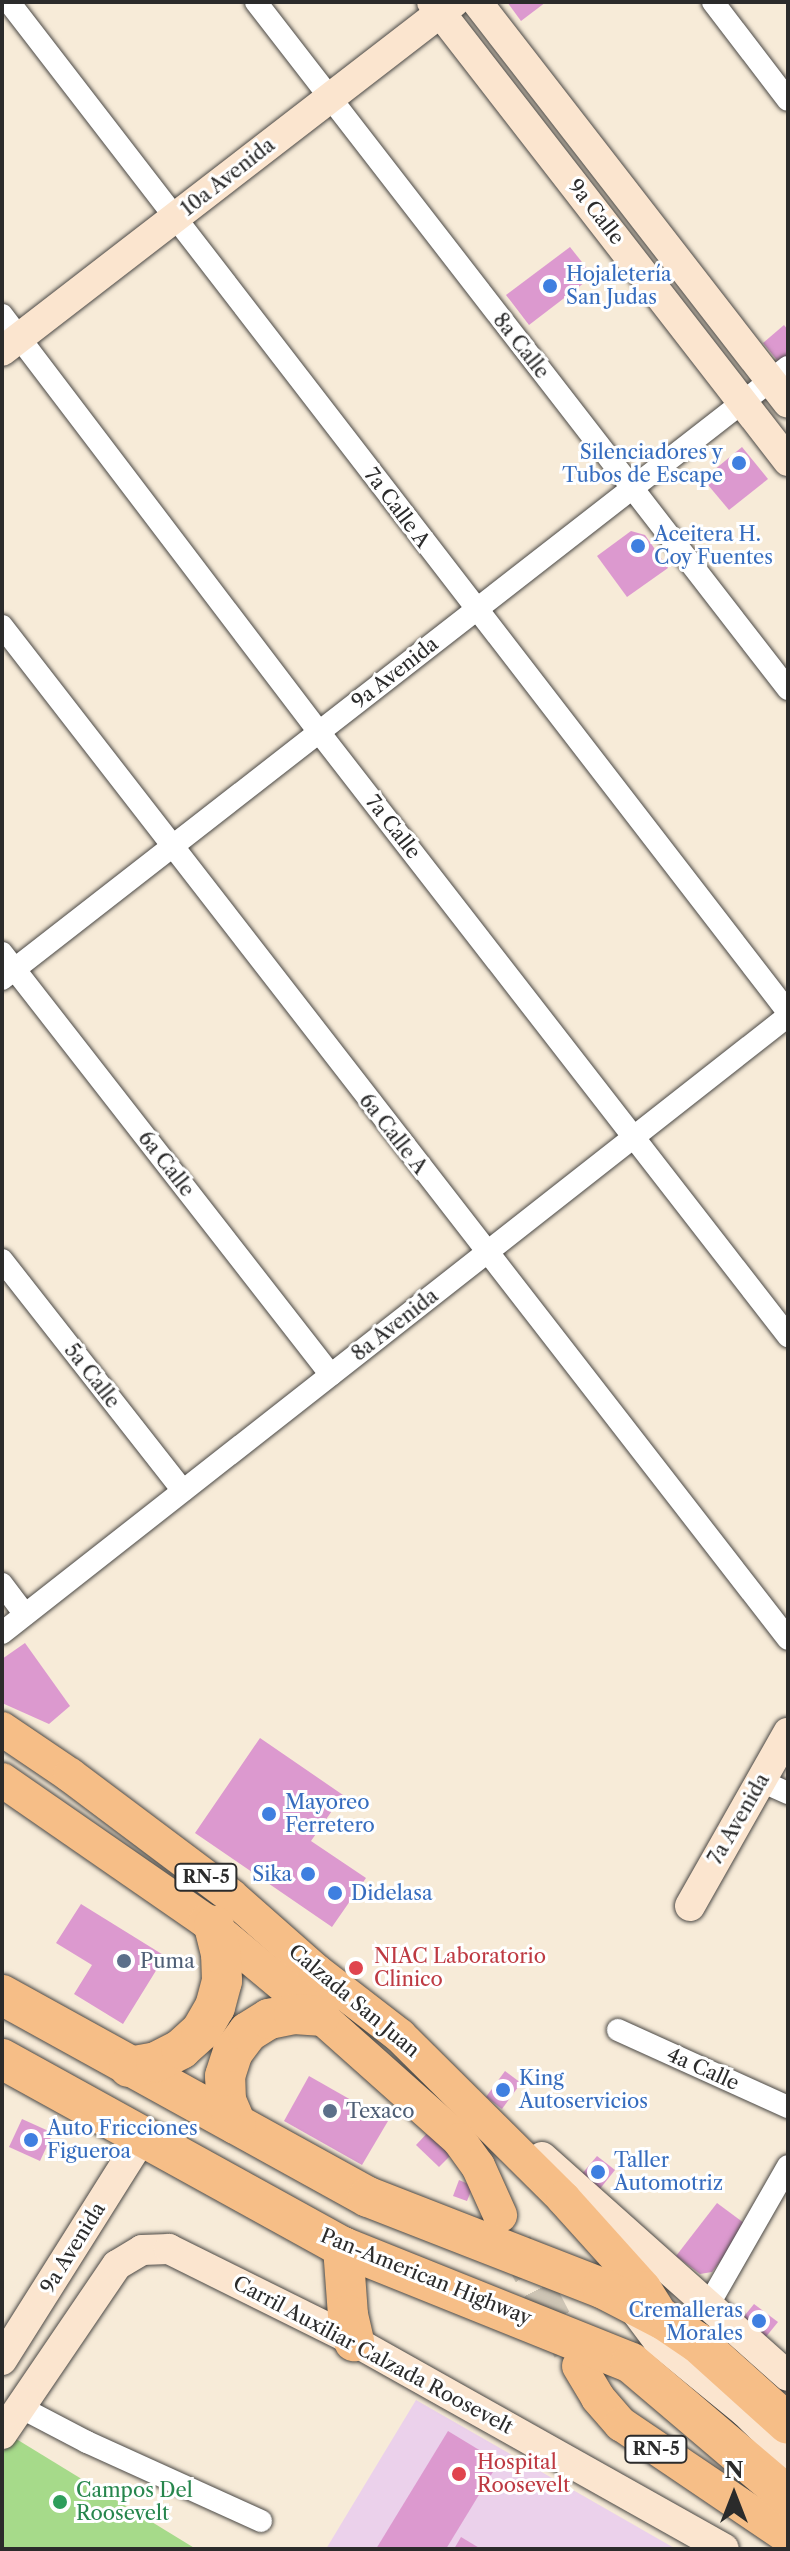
<!DOCTYPE html>
<html>
<head>
<meta charset="utf-8">
<style>
  body { margin:0 }
  #map { position:relative; width:790px; height:2551px; overflow:hidden; background:#f7ebd8; font-family:"Libre Caslon Text",serif }
  div>[style] { position:absolute }
  .built>* { inset:0; background:#ebd1eb }
  .green>* { inset:0; background:#a6da8a }
  .building>* { inset:0; background:#dc99cf }
  .primary-tunnel>* { height:34px; margin-top:-17px; transform-origin:0; background:repeating-linear-gradient(90deg,#cec5b5 0 34px,transparent 0 51px) }
  .roads { filter:drop-shadow(0 0 2px #4a4845) drop-shadow(0 0 2px #4a4845) }
  .street>* { height:22px; margin:-11px; padding:0 11px; transform-origin:11px; border-radius:11px; background:#fff }
  .secondary>* { height:30px; margin:-15px; padding:0 15px; transform-origin:15px; border-radius:15px; background:#fbe5cf }
  .primary>* { height:34px; margin:-17px; padding:0 17px; transform-origin:17px; border-radius:17px; background:#f6be87 }
  .highway>* { height:40px; margin:-20px; padding:0 20px; transform-origin:20px; border-radius:20px; background:#f6be87 }
  .dots>* { width:22px; height:22px; translate:-50% -50%; box-sizing:border-box; border:4px solid #fff; border-radius:50% }
  span { translate:-50% -50%; white-space:nowrap; text-align:center; line-height:1.15; -webkit-text-stroke:6px #fff; paint-order:stroke }
  .shield-label span { padding:2px 6px; background:#fff; border:2px solid; border-radius:6px; -webkit-text-stroke-width:0 }
  .shield-label { font-size:18px; color:#2b2b2b; font-weight:700 }
  .street-label { font-size:20px; color:#2b2b2b }
  .shop-label { font-size:20px; color:#366cbe }
  .left { translate:0 -50%; text-align:left }
  .right { translate:-100% -50%; text-align:right }
  .health-label { font-size:20px; color:#be3a42 }
  .service-label { font-size:20px; color:#4e5e75 }
  .leisure-label { font-size:20px; color:#27864d }
  .frame { position:absolute; inset:0; border:4px solid #2b2b2b; pointer-events:none }
  .north { position:absolute; left:694px; top:2455px; width:80px; height:80px; -webkit-text-stroke:6px #fff; paint-order:stroke; rotate:0deg; font-size:22px; font-weight:700; line-height:32px; text-align:center; color:#2b2b2b }
  .north::after { content:''; display:block; margin:auto; width:28px; height:36px; background:#2b2b2b; clip-path:polygon(50% 0,100% 100%,50% 72%,0 100%) }
</style>
</head>
<body>
<div id="map">
  <div class="built">
    <i style="clip-path:polygon(416px 2400px,676px 2549px,326px 2549px)"></i>
  </div>
  <div class="green">
    <i style="clip-path:polygon(13px 2437px,196px 2549px,2px 2549px,2px 2454px)"></i>
  </div>
  <div class="building">
    <i style="clip-path:polygon(507px 2px,546px 2px,521px 21px)"></i>
    <i style="clip-path:polygon(570px 247px,593px 276px,529px 325px,506px 295px)"></i>
    <i style="clip-path:polygon(784px 325px,788px 330px,788px 359px,781px 365px,763px 343px)"></i>
    <i style="clip-path:polygon(742px 447px,768px 479px,729px 510px,703px 479px)"></i>
    <i style="clip-path:polygon(631px 531px,645px 535px,668px 568px,627px 597px,597px 556px)"></i>
    <i style="clip-path:polygon(25px 1643px,70px 1706px,49px 1724px,2px 1703px,2px 1659px)"></i>
    <i style="clip-path:polygon(260px 1738px,343px 1795px,311px 1841px,366px 1878px,332px 1927px,195px 1833px)"></i>
    <i style="clip-path:polygon(81px 1904px,165px 1956px,123px 2024px,74px 1994px,92px 1965px,56px 1943px)"></i>
    <i style="clip-path:polygon(505px 2071px,521px 2083px,502px 2109px,486px 2097px)"></i>
    <i style="clip-path:polygon(309px 2076px,388px 2121px,362px 2165px,284px 2121px)"></i>
    <i style="clip-path:polygon(22px 2119px,53px 2133px,40px 2161px,9px 2147px)"></i>
    <i style="clip-path:polygon(433px 2127px,457px 2149px,439px 2167px,416px 2145px)"></i>
    <i style="clip-path:polygon(597px 2156px,615px 2170px,599px 2190px,581px 2175px)"></i>
    <i style="clip-path:polygon(459px 2180px,473px 2186px,467px 2201px,453px 2196px)"></i>
    <i style="clip-path:polygon(717px 2203px,748px 2226px,712px 2272px,700px 2274px,676px 2256px)"></i>
    <i style="clip-path:polygon(754px 2304px,778px 2322px,765px 2338px,741px 2320px)"></i>
    <i style="clip-path:polygon(448px 2431px,499px 2462px,446px 2549px,376px 2549px)"></i>
    <i style="clip-path:polygon(461px 2537px,481px 2549px,454px 2549px)"></i>
  </div>
  <div class="primary-tunnel">
    <i style="left:515px;top:2244px;width:119px;rotate:62.6deg"></i>
  </div>
  <div class="roads">
    <div class="street">
      <i style="left:9px;top:2px;width:1276px;rotate:52.36deg"></i>
      <i style="left:256px;top:2px;width:869px;rotate:52.25deg"></i>
      <i style="left:713px;top:2px;width:123px;rotate:52.6deg"></i>
      <i style="left:2px;top:315px;width:524px;rotate:52.76deg"></i>
      <i style="left:319px;top:732px;width:765px;rotate:52.17deg"></i>
      <i style="left:2px;top:626px;width:1282px;rotate:52.19deg"></i>
      <i style="left:2px;top:953px;width:535px;rotate:52.06deg"></i>
      <i style="left:2px;top:979px;width:996px;rotate:-37.91deg"></i>
      <i style="left:2px;top:1260px;width:293px;rotate:51.9deg"></i>
      <i style="left:2px;top:1584px;width:38px;rotate:53deg"></i>
      <i style="left:2px;top:1633px;width:999px;rotate:-38.13deg"></i>
      <i style="left:761px;top:1781px;width:30px;rotate:24deg"></i>
      <i style="left:618px;top:2030px;width:187px;rotate:24.4deg"></i>
      <i style="left:709px;top:2304px;width:159px;rotate:-60.2deg"></i>
      <i style="left:20px;top:2407px;width:76px;rotate:27.6deg"></i>
      <i style="left:87px;top:2442px;width:191px;rotate:24.4deg"></i>
    </div>
    <div class="secondary">
      <i style="left:432px;top:2px;width:581px;rotate:52.2deg"></i>
      <i style="left:477px;top:2px;width:507px;rotate:52.2deg"></i>
      <i style="left:2px;top:351px;width:571px;rotate:-37.67deg"></i>
      <i style="left:690px;top:1906px;width:199px;rotate:-60.5deg"></i>
      <i style="left:542px;top:2157px;width:329px;rotate:41.7deg"></i>
      <i style="left:631px;top:2305px;width:45px;rotate:53.1deg"></i>
      <i style="left:658px;top:2341px;width:112px;rotate:39.2deg"></i>
      <i style="left:745px;top:2412px;width:60px;rotate:44.3deg"></i>
      <i style="left:2px;top:2360px;width:265px;rotate:-57.8deg"></i>
      <i style="left:2px;top:2434px;width:204px;rotate:-55.8deg"></i>
      <i style="left:117px;top:2265px;width:29px;rotate:-31deg"></i>
      <i style="left:142px;top:2250px;width:27px;rotate:-2deg"></i>
      <i style="left:169px;top:2249px;width:207px;rotate:26.4deg"></i>
      <i style="left:354px;top:2341px;width:424px;rotate:29.3deg"></i>
    </div>
    <div class="primary">
      <i style="left:2px;top:1729px;width:82px;rotate:34.1deg"></i>
      <i style="left:70px;top:1775px;width:201px;rotate:36.9deg"></i>
      <i style="left:231px;top:1896px;width:113px;rotate:41.4deg"></i>
      <i style="left:316px;top:1971px;width:106px;rotate:37.7deg"></i>
      <i style="left:400px;top:2036px;width:230px;rotate:44.8deg"></i>
      <i style="left:563px;top:2198px;width:121px;rotate:48deg"></i>
      <i style="left:644px;top:2288px;width:38px;rotate:58deg"></i>
      <i style="left:2px;top:1780px;width:248px;rotate:34.7deg"></i>
      <i style="left:206px;top:1921px;width:148px;rotate:39.8deg"></i>
      <i style="left:320px;top:2016px;width:186px;rotate:41.7deg"></i>
      <i style="left:459px;top:2140px;width:32px;rotate:54deg"></i>
      <i style="left:478px;top:2166px;width:54px;rotate:65.8deg"></i>
      <i style="left:579px;top:2366px;width:37px;rotate:59deg"></i>
      <i style="left:598px;top:2398px;width:35px;rotate:49deg"></i>
      <i style="left:621px;top:2424px;width:202px;rotate:34.1deg"></i>
    </div>
    <div class="highway">
      <i style="left:2px;top:1995px;width:418px;rotate:28.9deg"></i>
      <i style="left:368px;top:2197px;width:251px;rotate:21.3deg"></i>
      <i style="left:602px;top:2288px;width:70px;rotate:27.3deg"></i>
      <i style="left:664px;top:2320px;width:40px;rotate:34deg"></i>
      <i style="left:697px;top:2342px;width:122px;rotate:42deg"></i>
      <i style="left:2px;top:2059px;width:389px;rotate:28.9deg"></i>
      <i style="left:343px;top:2247px;width:310px;rotate:21.9deg"></i>
      <i style="left:631px;top:2363px;width:206px;rotate:40.3deg"></i>
      <i style="left:129px;top:2067px;width:27px;rotate:-10deg"></i>
      <i style="left:156px;top:2062px;width:28px;rotate:-27deg"></i>
      <i style="left:181px;top:2049px;width:27px;rotate:-42deg"></i>
      <i style="left:201px;top:2031px;width:28px;rotate:-60deg"></i>
      <i style="left:215px;top:2007px;width:27px;rotate:-75deg"></i>
      <i style="left:222px;top:1981px;width:27px;rotate:-92deg"></i>
      <i style="left:221px;top:1954px;width:29px;rotate:-104deg"></i>
      <i style="left:236px;top:2124px;width:25px;rotate:-113deg"></i>
      <i style="left:226px;top:2101px;width:25px;rotate:-92deg"></i>
      <i style="left:225px;top:2076px;width:25px;rotate:-72deg"></i>
      <i style="left:233px;top:2052px;width:25px;rotate:-53deg"></i>
      <i style="left:248px;top:2032px;width:25px;rotate:-32deg"></i>
      <i style="left:269px;top:2019px;width:25px;rotate:-11deg"></i>
      <i style="left:294px;top:2014px;width:26px;rotate:4deg"></i>
      <i style="left:343px;top:2247px;width:68px;rotate:85.8deg"></i>
      <i style="left:348px;top:2315px;width:27px;rotate:77deg"></i>
    </div>
  </div>
  <div class="dots">
    <i style="left:550px;top:286px;background:#3f7fe0"></i>
    <i style="left:739px;top:463px;background:#3f7fe0"></i>
    <i style="left:638px;top:546px;background:#3f7fe0"></i>
    <i style="left:269px;top:1814px;background:#3f7fe0"></i>
    <i style="left:308px;top:1874px;background:#3f7fe0"></i>
    <i style="left:335px;top:1893px;background:#3f7fe0"></i>
    <i style="left:124px;top:1961px;background:#5c6f8a"></i>
    <i style="left:356px;top:1968px;background:#e0444e"></i>
    <i style="left:503px;top:2090px;background:#3f7fe0"></i>
    <i style="left:330px;top:2111px;background:#5c6f8a"></i>
    <i style="left:31px;top:2140px;background:#3f7fe0"></i>
    <i style="left:598px;top:2172px;background:#3f7fe0"></i>
    <i style="left:759px;top:2321px;background:#3f7fe0"></i>
    <i style="left:459px;top:2474px;background:#e0444e"></i>
    <i style="left:60px;top:2502px;background:#2e9e5b"></i>
  </div>
  <div class="shield-label">
    <span style="left:206px;top:1877px">RN-5</span>
    <span style="left:656px;top:2449px">RN-5</span>
  </div>
  <div class="street-label">
    <span style="left:228px;top:177px;rotate:-38deg">10a Avenida</span>
    <span style="left:596px;top:212px;rotate:52deg">9a Calle</span>
    <span style="left:521px;top:346px;rotate:52deg">8a Calle</span>
    <span style="left:397px;top:508px;rotate:53deg">7a Calle A</span>
    <span style="left:395px;top:673px;rotate:-38deg">9a Avenida</span>
    <span style="left:393px;top:827px;rotate:52deg">7a Calle</span>
    <span style="left:393px;top:1134px;rotate:52deg">6a Calle A</span>
    <span style="left:166px;top:1164px;rotate:52deg">6a Calle</span>
    <span style="left:395px;top:1325px;rotate:-38deg">8a Avenida</span>
    <span style="left:92px;top:1376px;rotate:52deg">5a Calle</span>
    <span style="left:739px;top:1819px;rotate:-60deg">7a Avenida</span>
    <span style="left:354px;top:2001px;rotate:40deg">Calzada San Juan</span>
    <span style="left:703px;top:2069px;rotate:24deg">4a Calle</span>
    <span style="left:73px;top:2248px;rotate:-58deg">9a Avenida</span>
    <span style="left:426px;top:2277px;rotate:22deg">Pan-American Highway</span>
    <span style="left:373px;top:2355px;rotate:28deg">Carril Auxiliar Calzada Roosevelt</span>
  </div>
  <div class="shop-label">
    <span class="left" style="left:566px;top:286px">Hojaletería<br>San Judas</span>
    <span class="right" style="left:723px;top:464px">Silenciadores y<br>Tubos de Escape</span>
    <span class="left" style="left:654px;top:546px">Aceitera H.<br>Coy Fuentes</span>
    <span class="left" style="left:285px;top:1814px">Mayoreo<br>Ferretero</span>
    <span class="right" style="left:292px;top:1874px">Sika</span>
    <span class="left" style="left:351px;top:1893px">Didelasa</span>
    <span class="left" style="left:519px;top:2090px">King<br>Autoservicios</span>
    <span class="left" style="left:47px;top:2140px">Auto Fricciones<br>Figueroa</span>
    <span class="left" style="left:614px;top:2172px">Taller<br>Automotriz</span>
    <span class="right" style="left:743px;top:2322px">Cremalleras<br>Morales</span>
  </div>
  <div class="health-label">
    <span class="left" style="left:374px;top:1968px">NIAC Laboratorio<br>Clinico</span>
    <span class="left" style="left:477px;top:2474px">Hospital<br>Roosevelt</span>
  </div>
  <div class="service-label">
    <span class="left" style="left:140px;top:1961px">Puma</span>
    <span class="left" style="left:346px;top:2111px">Texaco</span>
  </div>
  <div class="leisure-label">
    <span class="left" style="left:76px;top:2502px">Campos Del<br>Roosevelt</span>
  </div>
  <div class="frame"></div>
  <div class="north">N</div>
</div>
</body>
</html>
